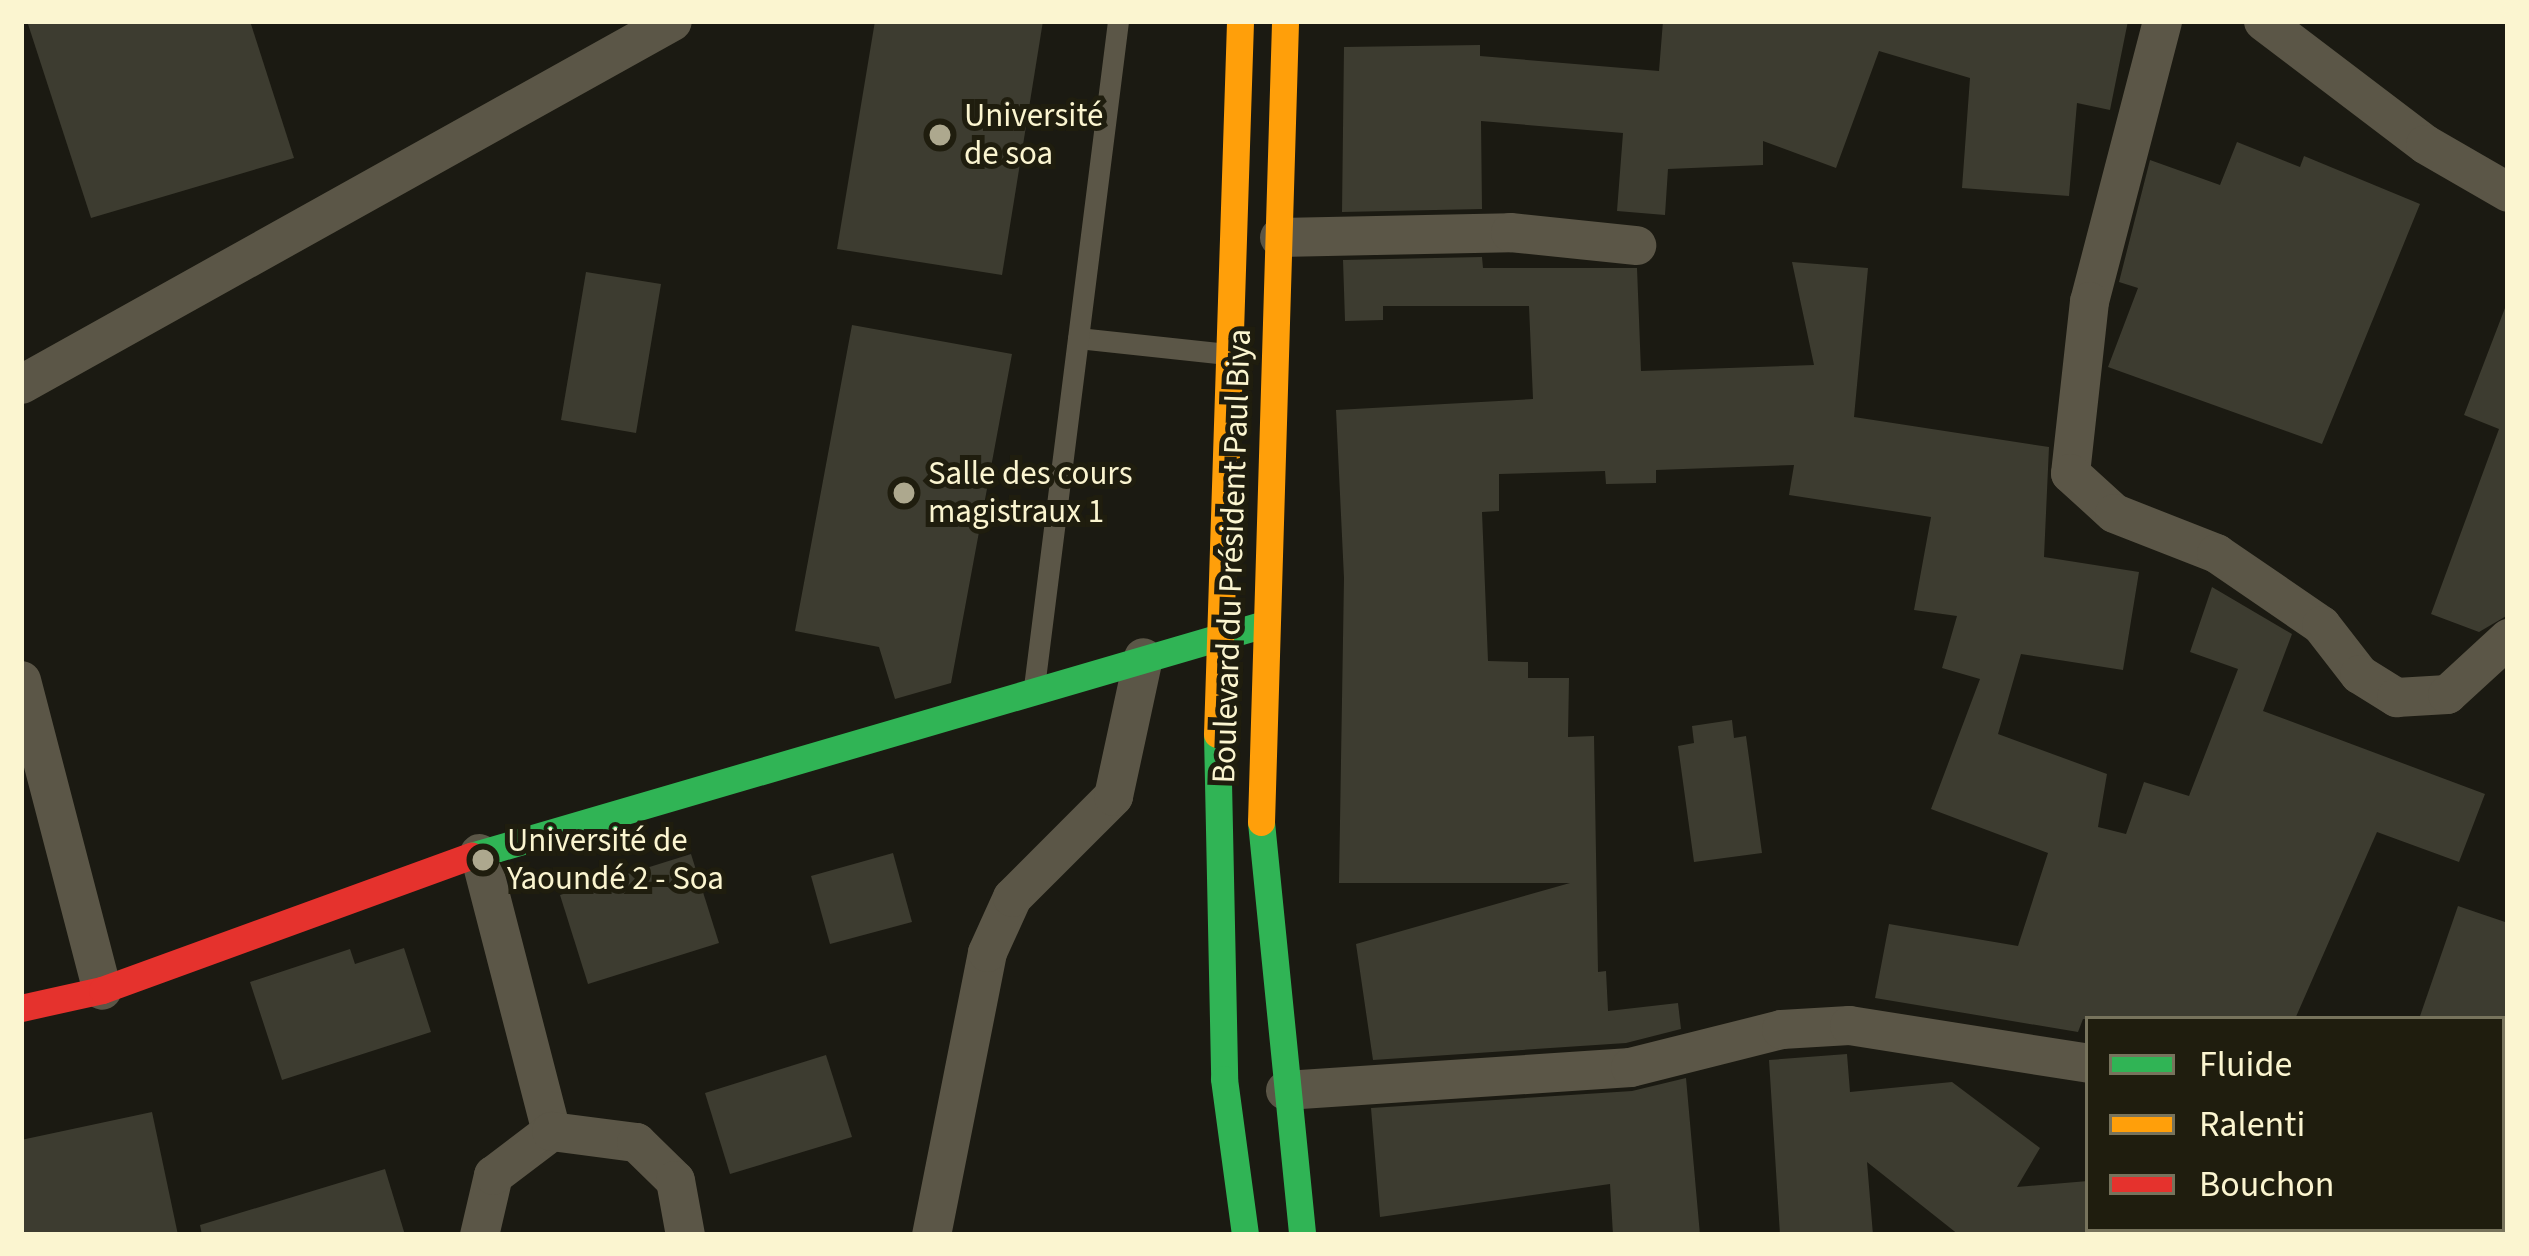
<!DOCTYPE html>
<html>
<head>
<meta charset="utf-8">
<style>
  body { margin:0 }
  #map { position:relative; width:2529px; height:1256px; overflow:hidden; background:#1b1a12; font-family:"Source Sans 3",sans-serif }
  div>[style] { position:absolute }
  .building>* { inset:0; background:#3d3c30 }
  .lane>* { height:21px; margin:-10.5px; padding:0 10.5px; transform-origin:10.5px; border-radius:10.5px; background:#5b5647 }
  .street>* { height:39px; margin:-19.5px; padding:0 19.5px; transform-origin:19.5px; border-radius:19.5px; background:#5b5647 }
  .fast>* { height:27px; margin:-13.5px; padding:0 13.5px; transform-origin:13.5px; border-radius:13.5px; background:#30b455 }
  .slow>* { height:27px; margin:-13.5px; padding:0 13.5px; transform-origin:13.5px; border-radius:13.5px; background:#ff9f0a }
  .jam>* { height:27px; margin:-13.5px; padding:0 13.5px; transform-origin:13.5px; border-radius:13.5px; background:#e5322d }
  .dots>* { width:33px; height:33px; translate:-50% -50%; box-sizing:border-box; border:6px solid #1f1d0e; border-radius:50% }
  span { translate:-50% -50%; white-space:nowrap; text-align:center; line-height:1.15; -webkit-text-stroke:10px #1f1d0e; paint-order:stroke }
  .poi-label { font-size:33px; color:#fbf5d0 }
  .left { translate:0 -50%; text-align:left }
  .street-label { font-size:33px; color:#fbf5d0 }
  .frame { position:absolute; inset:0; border:24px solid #fbf5d0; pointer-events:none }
  .legend { position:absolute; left:2085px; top:1016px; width:420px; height:216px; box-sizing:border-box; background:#1f1d0e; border:3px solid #77735c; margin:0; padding:15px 21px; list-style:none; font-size:36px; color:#fbf5d0 }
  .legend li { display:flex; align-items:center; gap:24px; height:60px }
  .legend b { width:60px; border:3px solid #77735c }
</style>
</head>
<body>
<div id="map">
  <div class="building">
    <i style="clip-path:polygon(27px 21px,250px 21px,294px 158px,91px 218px)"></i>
    <i style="clip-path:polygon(875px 21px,1043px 21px,1002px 275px,837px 249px)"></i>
    <i style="clip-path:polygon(1663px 21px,2128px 21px,2110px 110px,2077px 103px,2069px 196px,1962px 188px,1970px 78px,1879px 51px,1836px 168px,1763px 141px,1763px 165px,1668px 169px,1665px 215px,1617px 211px,1623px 133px,1481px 121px,1482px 209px,1342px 212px,1344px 47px,1480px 45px,1480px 56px,1659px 71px)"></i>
    <i style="clip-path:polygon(2237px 142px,2300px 167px,2304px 156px,2420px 204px,2322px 444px,2108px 367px,2138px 288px,2119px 282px,2150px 160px,2220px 185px)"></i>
    <i style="clip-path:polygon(1482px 257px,1483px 268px,1637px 268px,1641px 371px,1814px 365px,1792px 262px,1868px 268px,1854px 417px,2049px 447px,2044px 557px,2139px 572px,2123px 670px,2021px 654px,1998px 734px,2107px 774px,2098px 827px,2126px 834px,2144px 782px,2189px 796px,2238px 669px,2190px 652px,2212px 587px,2292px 634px,2263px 711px,2485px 794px,2459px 862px,2377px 832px,2295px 1019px,2083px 1019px,2078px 1032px,1875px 998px,1889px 924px,2018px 946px,2048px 853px,1931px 809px,1980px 679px,1942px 668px,1957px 616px,1914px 610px,1931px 517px,1789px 495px,1794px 465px,1656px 470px,1656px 483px,1606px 484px,1605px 471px,1499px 474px,1499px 511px,1482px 512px,1488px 661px,1528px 662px,1528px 678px,1569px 678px,1568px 737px,1594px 736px,1598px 972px,1606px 971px,1608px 1011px,1678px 1003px,1681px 1029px,1626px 1043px,1373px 1060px,1356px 944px,1570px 883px,1339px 883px,1344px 578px,1336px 410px,1533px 399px,1529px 306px,1383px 306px,1383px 320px,1345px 321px,1343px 260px)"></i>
    <i style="clip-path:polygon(586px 272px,661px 284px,636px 433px,561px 420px)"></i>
    <i style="clip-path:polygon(2505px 308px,2508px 615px,2479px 632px,2431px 614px,2499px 429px,2464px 415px)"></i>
    <i style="clip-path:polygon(852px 325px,1012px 354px,951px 683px,895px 699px,879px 647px,795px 631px)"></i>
    <i style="clip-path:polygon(1732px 720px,1734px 738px,1746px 736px,1762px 853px,1694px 862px,1678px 746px,1694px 743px,1692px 726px)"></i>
    <i style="clip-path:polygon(893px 853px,912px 922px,830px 944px,811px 876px)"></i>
    <i style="clip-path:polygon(691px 854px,719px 943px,588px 984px,560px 895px)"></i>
    <i style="clip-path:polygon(2458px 906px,2508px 923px,2508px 1019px,2419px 1019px)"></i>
    <i style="clip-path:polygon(404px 948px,431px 1032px,282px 1080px,250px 982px,350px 949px,355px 964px)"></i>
    <i style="clip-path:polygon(1847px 1054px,1850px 1092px,1952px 1082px,2040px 1148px,2017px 1187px,2088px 1181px,2088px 1235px,1959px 1235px,1867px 1162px,1873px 1235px,1780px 1235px,1769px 1060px)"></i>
    <i style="clip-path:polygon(826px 1055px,852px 1137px,730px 1174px,705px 1093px)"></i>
    <i style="clip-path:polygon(1686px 1078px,1700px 1235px,1613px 1235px,1610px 1184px,1380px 1217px,1371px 1108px,1632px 1091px)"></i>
    <i style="clip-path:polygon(152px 1112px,178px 1235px,21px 1235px,21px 1140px)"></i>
    <i style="clip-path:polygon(385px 1169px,405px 1235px,202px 1235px,200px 1225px)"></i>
  </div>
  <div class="lane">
    <i style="left:1078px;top:338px;width:150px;rotate:6.1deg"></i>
    <i style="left:1034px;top:687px;width:671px;rotate:-82.81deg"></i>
  </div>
  <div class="street">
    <i style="left:2162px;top:21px;width:289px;rotate:104.6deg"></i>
    <i style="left:2089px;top:301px;width:173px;rotate:96.3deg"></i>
    <i style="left:2070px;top:473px;width:59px;rotate:42.3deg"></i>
    <i style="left:2114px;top:513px;width:110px;rotate:21.4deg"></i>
    <i style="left:2216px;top:553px;width:127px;rotate:34.4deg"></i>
    <i style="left:2321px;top:625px;width:62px;rotate:52.2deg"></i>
    <i style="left:2359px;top:674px;width:44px;rotate:31.9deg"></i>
    <i style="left:2396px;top:697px;width:51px;rotate:-3.4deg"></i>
    <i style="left:2447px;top:694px;width:83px;rotate:-42.6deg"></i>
    <i style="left:2263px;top:21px;width:203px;rotate:37.2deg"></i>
    <i style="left:2425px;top:144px;width:96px;rotate:30deg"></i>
    <i style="left:1279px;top:237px;width:231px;rotate:-1.2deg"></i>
    <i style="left:1510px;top:232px;width:127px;rotate:5.9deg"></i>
    <i style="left:21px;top:384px;width:745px;rotate:-29.14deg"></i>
    <i style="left:21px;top:680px;width:320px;rotate:75.4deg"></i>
    <i style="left:479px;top:853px;width:287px;rotate:75.5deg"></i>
    <i style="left:1285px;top:1090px;width:346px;rotate:-3.8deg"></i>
    <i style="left:1630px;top:1067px;width:156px;rotate:-14.1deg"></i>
    <i style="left:1781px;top:1029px;width:68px;rotate:-3.4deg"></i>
    <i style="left:1849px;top:1025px;width:242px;rotate:9deg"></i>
    <i style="left:2477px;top:1229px;width:15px;rotate:23deg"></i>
    <i style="left:479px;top:1235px;width:62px;rotate:-76.9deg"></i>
    <i style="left:493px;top:1175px;width:73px;rotate:-37.2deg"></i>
    <i style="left:551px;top:1131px;width:86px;rotate:7.4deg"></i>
    <i style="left:636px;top:1142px;width:54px;rotate:44.3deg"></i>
    <i style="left:675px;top:1180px;width:56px;rotate:79.7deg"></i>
    <i style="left:931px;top:1235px;width:288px;rotate:-78.8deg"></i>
    <i style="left:987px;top:952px;width:60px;rotate:-65.6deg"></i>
    <i style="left:1012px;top:897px;width:143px;rotate:-45deg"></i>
    <i style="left:1113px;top:796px;width:142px;rotate:-77.8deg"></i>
  </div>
  <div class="fast">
    <i style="left:1217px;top:734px;width:345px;rotate:88.8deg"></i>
    <i style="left:1224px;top:1079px;width:157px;rotate:82.3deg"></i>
    <i style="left:1261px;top:822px;width:415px;rotate:84.3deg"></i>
    <i style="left:471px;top:856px;width:827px;rotate:-16.29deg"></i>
  </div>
  <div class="slow">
    <i style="left:1217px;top:734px;width:713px;rotate:-88.15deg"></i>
    <i style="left:1261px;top:822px;width:801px;rotate:-88.28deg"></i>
  </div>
  <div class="jam">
    <i style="left:21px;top:1008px;width:83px;rotate:-12.5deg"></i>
    <i style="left:102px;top:990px;width:393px;rotate:-20deg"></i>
  </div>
  <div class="dots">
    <i style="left:940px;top:135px;background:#ada88e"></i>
    <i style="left:904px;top:493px;background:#ada88e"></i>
    <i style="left:483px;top:860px;background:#ada88e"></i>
  </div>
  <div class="poi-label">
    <span class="left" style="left:964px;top:135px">Université<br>de soa</span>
    <span class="left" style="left:928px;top:493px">Salle des cours<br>magistraux 1</span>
    <span class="left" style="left:507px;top:860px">Université de<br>Yaoundé 2 - Soa</span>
  </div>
  <div class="street-label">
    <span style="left:1232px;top:556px;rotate:-88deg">Boulevard du Président Paul Biya</span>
  </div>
  <div class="frame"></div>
  <ul class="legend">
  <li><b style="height:15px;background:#30b455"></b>Fluide</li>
  <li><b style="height:15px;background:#ff9f0a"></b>Ralenti</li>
  <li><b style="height:15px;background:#e5322d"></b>Bouchon</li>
  </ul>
</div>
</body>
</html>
